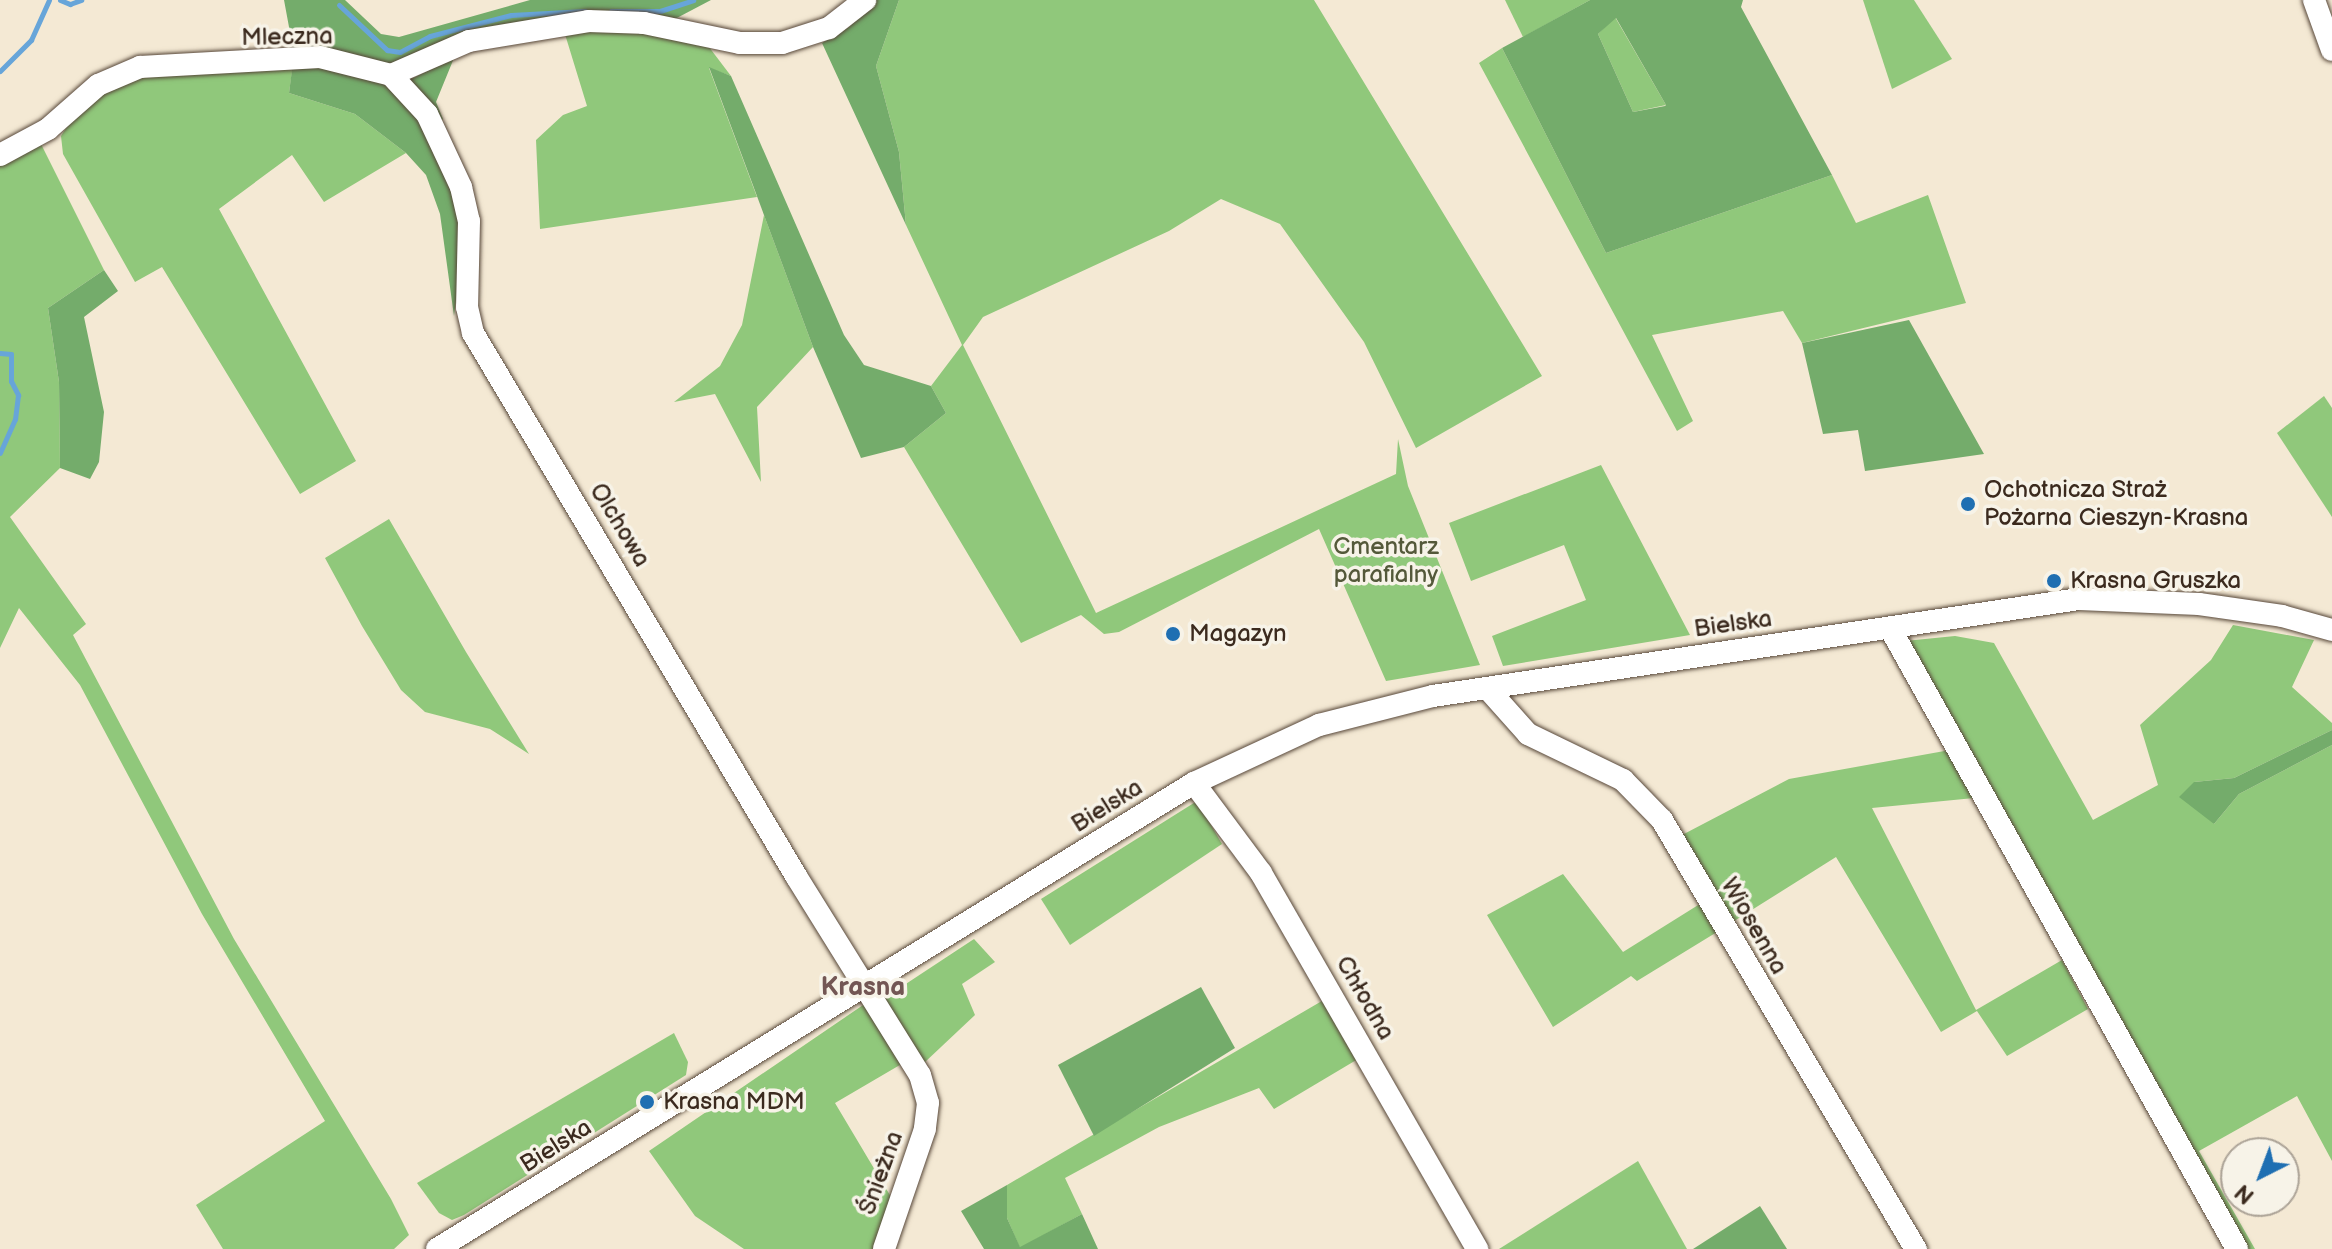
<!DOCTYPE html>
<html>
<head>
<meta charset="utf-8">
<style>
  body { margin:0 }
  #map { position:relative; width:2332px; height:1249px; overflow:hidden; background:#f4e9d4; font-family:"Balsamiq Sans",sans-serif }
  div>[style] { position:absolute }
  .green>* { inset:0; background:#90c87b }
  .forest>* { inset:0; background:#74ac6b }
  .stream>* { height:5px; margin:-2.5px; padding:0 2.5px; transform-origin:2.5px; border-radius:2.5px; background:#67a5d9 }
  .roads { filter:drop-shadow(0 0 2px #574739) drop-shadow(0 0 2px #574739) }
  .minor>* { height:22px; margin:-11px; padding:0 11px; transform-origin:11px; border-radius:11px; background:#fff }
  .dots>* { width:22px; height:22px; translate:-50% -50%; box-sizing:border-box; border:4px solid #f7f3e8; border-radius:50% }
  span { translate:-50% -50%; white-space:nowrap; text-align:center; line-height:1.15; -webkit-text-stroke:7px #f7f3e8; paint-order:stroke }
  .street-label { font-size:24px; color:#3b2a1e }
  .poi-label { font-size:24px; color:#3b2a1e }
  .left { translate:0 -50%; text-align:left }
  .park-label { font-size:24px; color:#54593a }
  .neighbourhood-label { font-size:26px; color:#735654; font-weight:700 }
  .north { position:absolute; left:2220px; top:1137px; width:80px; height:80px; box-sizing:border-box; background:#f7f3e8; border:2px solid #aca397; border-radius:50%; rotate:222deg; font-size:22px; font-weight:700; line-height:32px; text-align:center; color:#3b2a1e }
  .north::after { content:''; display:block; margin:auto; width:28px; height:36px; background:#1f6fb2; clip-path:polygon(50% 0,100% 100%,50% 72%,0 100%) }
</style>
</head>
<body>
<div id="map">
  <div class="green">
    <i style="clip-path:polygon(899px 0,1314px 0,1542px 376px,1416px 448px,1364px 342px,1280px 224px,1221px 199px,1169px 231px,983px 317px,963px 345px,1096px 613px,1396px 474px,1398px 439px,1408px 486px,1480px 665px,1386px 681px,1319px 529px,1119px 632px,1104px 634px,1081px 615px,1021px 643px,904px 447px,946px 413px,931px 386px,962px 345px,906px 225px,899px 152px,876px 66px)"></i>
    <i style="clip-path:polygon(1505px 0,1590px 0,1523px 37px)"></i>
    <i style="clip-path:polygon(1863px 0,1914px 0,1952px 59px,1892px 89px)"></i>
    <i style="clip-path:polygon(1615px 17px,1666px 105px,1633px 112px,1598px 34px)"></i>
    <i style="clip-path:polygon(564px 31px,643px 33px,709px 47px,731px 76px,709px 68px,757px 197px,540px 229px,536px 140px,563px 115px,587px 106px)"></i>
    <i style="clip-path:polygon(1502px 48px,1606px 253px,1832px 175px,1856px 223px,1928px 195px,1966px 303px,1802px 343px,1783px 311px,1652px 335px,1693px 421px,1677px 431px,1479px 63px)"></i>
    <i style="clip-path:polygon(293px 64px,289px 93px,355px 114px,406px 153px,324px 202px,292px 155px,219px 209px,356px 461px,300px 494px,162px 267px,135px 282px,63px 154px,61px 136px,76px 112px,125px 79px)"></i>
    <i style="clip-path:polygon(41px 144px,104px 270px,48px 308px,59px 382px,60px 468px,10px 517px,86px 624px,73px 635px,234px 939px,391px 1199px,409px 1235px,394px 1249px,223px 1249px,196px 1205px,325px 1121px,202px 914px,80px 685px,19px 608px,0 648px,0 165px)"></i>
    <i style="clip-path:polygon(764px 215px,813px 347px,757px 407px,761px 482px,715px 394px,674px 402px,720px 366px,742px 325px)"></i>
    <i style="clip-path:polygon(2324px 396px,2332px 408px,2332px 517px,2277px 433px)"></i>
    <i style="clip-path:polygon(1601px 465px,1690px 635px,1503px 666px,1492px 636px,1586px 600px,1564px 545px,1471px 581px,1449px 523px)"></i>
    <i style="clip-path:polygon(389px 519px,466px 652px,529px 754px,490px 729px,425px 712px,401px 690px,362px 626px,325px 558px)"></i>
    <i style="clip-path:polygon(2233px 625px,2314px 640px,2292px 687px,2332px 723px,2332px 730px,2234px 778px,2194px 782px,2214px 824px,2239px 794px,2332px 745px,2332px 1161px,2297px 1096px,2199px 1151px,2255px 1249px,2242px 1249px,1905px 641px,1955px 636px,1994px 643px,2093px 820px,2158px 785px,2140px 725px,2211px 660px)"></i>
    <i style="clip-path:polygon(1950px 750px,1974px 798px,1872px 808px,1976px 1010px,2062px 960px,2088px 1009px,2007px 1056px,1977px 1011px,1941px 1032px,1836px 857px,1731px 923px,1682px 835px,1789px 779px)"></i>
    <i style="clip-path:polygon(1197px 801px,1222px 844px,1070px 945px,1041px 899px)"></i>
    <i style="clip-path:polygon(1563px 874px,1623px 952px,1703px 902px,1717px 932px,1637px 981px,1631px 976px,1553px 1027px,1487px 915px)"></i>
    <i style="clip-path:polygon(974px 939px,995px 962px,962px 984px,975px 1015px,924px 1063px,883px 999px)"></i>
    <i style="clip-path:polygon(1327px 998px,1358px 1059px,1274px 1109px,1259px 1088px,1159px 1127px,1065px 1178px,1082px 1214px,1020px 1248px,1007px 1218px,1007px 1185px)"></i>
    <i style="clip-path:polygon(869px 1001px,905px 1062px,835px 1103px,894px 1202px,876px 1249px,744px 1249px,695px 1216px,649px 1151px)"></i>
    <i style="clip-path:polygon(674px 1033px,688px 1062px,686px 1075px,464px 1215px,452px 1220px,439px 1213px,417px 1183px)"></i>
    <i style="clip-path:polygon(1638px 1161px,1687px 1249px,1499px 1249px)"></i>
  </div>
  <div class="forest">
    <i style="clip-path:polygon(284px 0,345px 0,381px 34px,399px 37px,530px 0,711px 0,673px 20px,612px 14px,394px 64px,409px 80px,454px 58px,436px 102px,443px 119px,429px 133px,457px 208px,463px 246px,454px 316px,440px 214px,426px 175px,406px 153px,355px 114px,289px 93px,294px 54px)"></i>
    <i style="clip-path:polygon(874px 0,899px 0,876px 66px,899px 152px,906px 225px,822px 43px,849px 27px)"></i>
    <i style="clip-path:polygon(evenodd,1590px 0,1743px 0,1741px 7px,1832px 175px,1606px 253px,1502px 48px,1590px 0,1616px 18px,1666px 105px,1665px 106px,1633px 112px,1598px 34px,1616px 18px)"></i>
    <i style="clip-path:polygon(709px 67px,731px 76px,844px 335px,864px 365px,931px 386px,946px 413px,904px 447px,861px 458px,813px 347px)"></i>
    <i style="clip-path:polygon(104px 270px,118px 291px,84px 317px,104px 412px,99px 462px,90px 479px,60px 468px,59px 382px,48px 308px)"></i>
    <i style="clip-path:polygon(1909px 320px,1984px 454px,1865px 471px,1858px 430px,1823px 434px,1802px 343px)"></i>
    <i style="clip-path:polygon(2332px 730px,2332px 745px,2239px 794px,2214px 824px,2179px 797px,2194px 782px,2234px 778px)"></i>
    <i style="clip-path:polygon(1201px 987px,1235px 1048px,1094px 1136px,1058px 1065px)"></i>
    <i style="clip-path:polygon(1007px 1185px,1007px 1218px,1020px 1247px,1082px 1214px,1098px 1249px,984px 1249px,961px 1211px)"></i>
    <i style="clip-path:polygon(1760px 1206px,1787px 1249px,1693px 1249px)"></i>
  </div>
  <div class="stream">
    <i style="left:60px;top:0;width:11px;rotate:22deg"></i>
    <i style="left:70px;top:4px;width:12px;rotate:-20deg"></i>
    <i style="left:339px;top:5px;width:66px;rotate:43.2deg"></i>
    <i style="left:387px;top:50px;width:13px;rotate:9deg"></i>
    <i style="left:400px;top:52px;width:34px;rotate:-28deg"></i>
    <i style="left:430px;top:36px;width:84px;rotate:-14.5deg"></i>
    <i style="left:511px;top:15px;width:74px;rotate:-3.1deg"></i>
    <i style="left:611px;top:11px;width:49px"></i>
    <i style="left:660px;top:11px;width:35px;rotate:-18deg"></i>
    <i style="left:0;top:71px;width:44px;rotate:-45deg"></i>
    <i style="left:31px;top:40px;width:44px;rotate:-65.8deg"></i>
    <i style="left:0;top:353px;width:11px;rotate:5deg"></i>
    <i style="left:11px;top:354px;width:27px;rotate:90deg"></i>
    <i style="left:11px;top:381px;width:16px;rotate:63deg"></i>
    <i style="left:18px;top:395px;width:24px;rotate:97deg"></i>
    <i style="left:15px;top:419px;width:37px;rotate:114deg"></i>
  </div>
  <div class="roads">
    <div class="minor">
      <i style="left:2314px;top:0;width:53px;rotate:70.2deg"></i>
      <i style="left:391px;top:75px;width:53px;rotate:47.3deg"></i>
      <i style="left:427px;top:114px;width:81px;rotate:65deg"></i>
      <i style="left:461px;top:187px;width:35px;rotate:77deg"></i>
      <i style="left:469px;top:221px;width:86px;rotate:91.3deg"></i>
      <i style="left:467px;top:307px;width:27px;rotate:77deg"></i>
      <i style="left:473px;top:333px;width:632px;rotate:59.25deg"></i>
      <i style="left:796px;top:876px;width:234px;rotate:58.1deg"></i>
      <i style="left:920px;top:1075px;width:29px;rotate:74deg"></i>
      <i style="left:928px;top:1103px;width:26px;rotate:97deg"></i>
      <i style="left:925px;top:1129px;width:127px;rotate:108.9deg"></i>
      <i style="left:0;top:155px;width:55px;rotate:-28.4deg"></i>
      <i style="left:48px;top:129px;width:67px;rotate:-41.3deg"></i>
      <i style="left:98px;top:85px;width:46px;rotate:-23.2deg"></i>
      <i style="left:140px;top:67px;width:180px;rotate:-3.2deg"></i>
      <i style="left:320px;top:57px;width:73px;rotate:14.2deg"></i>
      <i style="left:391px;top:75px;width:85px;rotate:-23.6deg"></i>
      <i style="left:469px;top:41px;width:121px;rotate:-9.5deg"></i>
      <i style="left:588px;top:21px;width:56px;rotate:2deg"></i>
      <i style="left:644px;top:23px;width:98px;rotate:11.8deg"></i>
      <i style="left:740px;top:43px;width:42px"></i>
      <i style="left:782px;top:43px;width:49px;rotate:-17.7deg"></i>
      <i style="left:829px;top:28px;width:46px;rotate:-37.9deg"></i>
      <i style="left:1890px;top:628px;width:711px;rotate:60.8deg"></i>
      <i style="left:1487px;top:688px;width:62px;rotate:48.3deg"></i>
      <i style="left:1528px;top:734px;width:106px;rotate:25.8deg"></i>
      <i style="left:1623px;top:780px;width:56px;rotate:45.7deg"></i>
      <i style="left:1662px;top:820px;width:499px;rotate:59.4deg"></i>
      <i style="left:1194px;top:783px;width:112px;rotate:53.3deg"></i>
      <i style="left:1261px;top:873px;width:434px;rotate:60.1deg"></i>
      <i style="left:437px;top:1249px;width:889px;rotate:-31.62deg"></i>
      <i style="left:1194px;top:783px;width:138px;rotate:-24.9deg"></i>
      <i style="left:1319px;top:725px;width:118px;rotate:-14.3deg"></i>
      <i style="left:1433px;top:696px;width:653px;rotate:-8.54deg"></i>
      <i style="left:2079px;top:599px;width:120px;rotate:2.4deg"></i>
      <i style="left:2199px;top:604px;width:84px;rotate:8.2deg"></i>
      <i style="left:2282px;top:616px;width:52px;rotate:15.6deg"></i>
    </div>
  </div>
  <div class="dots">
    <i style="left:1968px;top:504px;background:#1f6fb2"></i>
    <i style="left:2054px;top:581px;background:#1f6fb2"></i>
    <i style="left:1173px;top:634px;background:#1f6fb2"></i>
    <i style="left:647px;top:1102px;background:#1f6fb2"></i>
  </div>
  <div class="street-label">
    <span style="left:287px;top:37px;rotate:-1deg">Mleczna</span>
    <span style="left:620px;top:525px;rotate:59deg">Olchowa</span>
    <span style="left:1733px;top:624px;rotate:-8deg">Bielska</span>
    <span style="left:1107px;top:806px;rotate:-32deg">Bielska</span>
    <span style="left:1754px;top:926px;rotate:60deg">Wiosenna</span>
    <span style="left:1365px;top:998px;rotate:60deg">Chłodna</span>
    <span style="left:556px;top:1146px;rotate:-32deg">Bielska</span>
    <span style="left:881px;top:1173px;rotate:-70deg">Śnieżna</span>
  </div>
  <div class="poi-label">
    <span class="left" style="left:1984px;top:504px">Ochotnicza Straż<br>Pożarna Cieszyn-Krasna</span>
    <span class="left" style="left:2070px;top:581px">Krasna Gruszka</span>
    <span class="left" style="left:1189px;top:634px">Magazyn</span>
    <span class="left" style="left:663px;top:1102px">Krasna MDM</span>
  </div>
  <div class="park-label">
    <span style="left:1386px;top:561px">Cmentarz<br>parafialny</span>
  </div>
  <div class="neighbourhood-label">
    <span style="left:863px;top:988px">Krasna</span>
  </div>
  <div class="north">N</div>
</div>
</body>
</html>
